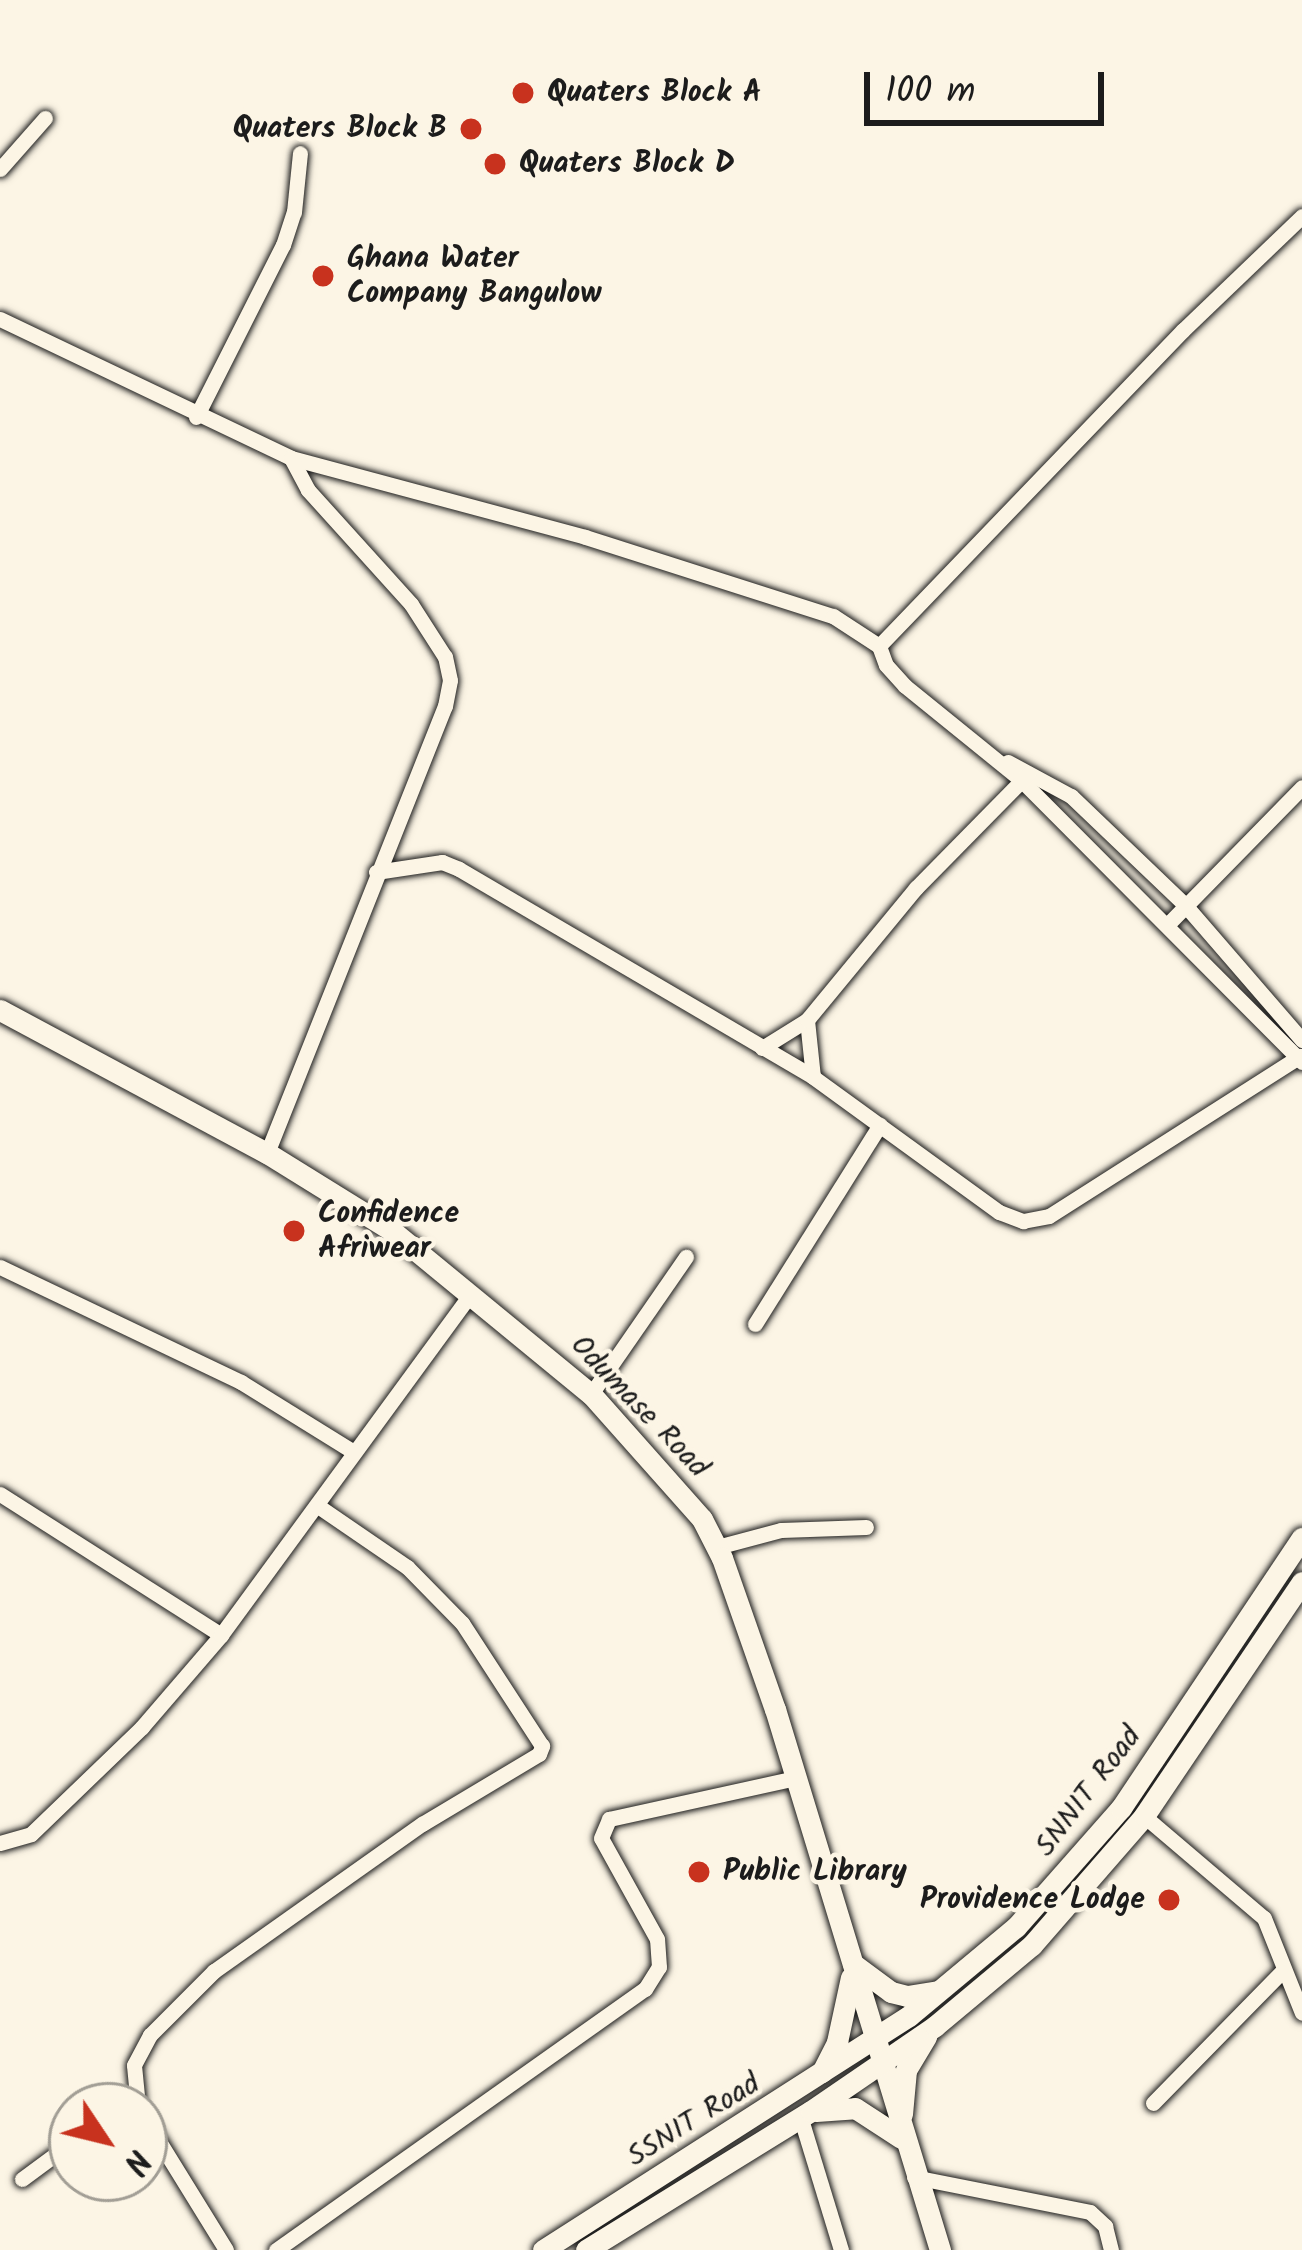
<!DOCTYPE html>
<html>
<head>
<meta charset="utf-8">
<style>
  body { margin:0 }
  #map { position:relative; width:1302px; height:2250px; overflow:hidden; background:#fcf5e5; font-family:Kalam,sans-serif }
  div>[style] { position:absolute }
  .roads { filter:drop-shadow(0 0 3px #1c1c1c) drop-shadow(0 0 3px #1c1c1c) }
  .street>* { height:15px; margin:-7.5px; padding:0 7.5px; transform-origin:7.5px; border-radius:7.5px; background:#fcf5e5 }
  .secondary>* { height:21px; margin:-10.5px; padding:0 10.5px; transform-origin:10.5px; border-radius:10.5px; background:#fcf5e5 }
  .dots>* { width:33px; height:33px; translate:-50% -50%; box-sizing:border-box; border:6px solid #fcf5e5; border-radius:50% }
  span { translate:-50% -50%; white-space:nowrap; text-align:center; line-height:1.15; -webkit-text-stroke:9px #fcf5e5; paint-order:stroke }
  .poi-label { font-size:30px; color:#1c1c1c; font-weight:700 }
  .left { translate:0 -50%; text-align:left }
  .right { translate:-100% -50%; text-align:right }
  .street-label { font-size:30px; color:#1c1c1c }
  .north { position:absolute; left:48px; top:2082px; width:120px; height:120px; box-sizing:border-box; background:#fcf5e5; border:3px solid #a29e95; border-radius:50%; rotate:125deg; font-size:33px; font-weight:700; line-height:48px; text-align:center; color:#1c1c1c }
  .north::after { content:''; display:block; margin:auto; width:42px; height:54px; background:#c8321e; clip-path:polygon(50% 0,100% 100%,50% 72%,0 100%) }
  .scale { position:absolute; left:864px; top:72px; width:240px; height:54px; box-sizing:border-box; border:6px solid #1c1c1c; border-top:0; padding-left:15px; font-size:36px; line-height:42px; white-space:nowrap; color:#1c1c1c; -webkit-text-stroke:9px #fcf5e5; paint-order:stroke }
</style>
</head>
<body>
<div id="map">
  <div class="roads">
    <div class="street">
      <i style="left:0;top:169px;width:68px;rotate:-48.6deg"></i>
      <i style="left:1302px;top:216px;width:165px;rotate:136.2deg"></i>
      <i style="left:1183px;top:330px;width:438px;rotate:133.9deg"></i>
      <i style="left:879px;top:646px;width:20px;rotate:70deg"></i>
      <i style="left:886px;top:665px;width:28px;rotate:48deg"></i>
      <i style="left:905px;top:686px;width:149px;rotate:39deg"></i>
      <i style="left:1021px;top:780px;width:398px;rotate:45.1deg"></i>
      <i style="left:0;top:319px;width:322px;rotate:25.5deg"></i>
      <i style="left:291px;top:458px;width:304px;rotate:15deg"></i>
      <i style="left:585px;top:537px;width:260px;rotate:17.7deg"></i>
      <i style="left:833px;top:616px;width:55px;rotate:33.1deg"></i>
      <i style="left:196px;top:417px;width:193px;rotate:-63.2deg"></i>
      <i style="left:283px;top:245px;width:35px;rotate:-72deg"></i>
      <i style="left:294px;top:212px;width:59px;rotate:-84.2deg"></i>
      <i style="left:1008px;top:762px;width:72px;rotate:28.4deg"></i>
      <i style="left:1071px;top:796px;width:158px;rotate:43.7deg"></i>
      <i style="left:1185px;top:905px;width:179px;rotate:49.1deg"></i>
      <i style="left:376px;top:872px;width:67px;rotate:-8.6deg"></i>
      <i style="left:442px;top:862px;width:18px;rotate:22deg"></i>
      <i style="left:459px;top:869px;width:411px;rotate:30.4deg"></i>
      <i style="left:813px;top:1077px;width:230px;rotate:36deg"></i>
      <i style="left:999px;top:1212px;width:26px;rotate:21deg"></i>
      <i style="left:1023px;top:1221px;width:26px;rotate:-11deg"></i>
      <i style="left:1049px;top:1216px;width:298px;rotate:-32.5deg"></i>
      <i style="left:1169px;top:923px;width:190px;rotate:-45.6deg"></i>
      <i style="left:807px;top:1020px;width:57px;rotate:84deg"></i>
      <i style="left:762px;top:1048px;width:53px;rotate:-31.9deg"></i>
      <i style="left:807px;top:1020px;width:171px;rotate:-50.5deg"></i>
      <i style="left:916px;top:888px;width:160px;rotate:-45.5deg"></i>
      <i style="left:267px;top:1153px;width:481px;rotate:-68.3deg"></i>
      <i style="left:445px;top:706px;width:26px;rotate:-79deg"></i>
      <i style="left:450px;top:680px;width:24px;rotate:-102deg"></i>
      <i style="left:445px;top:657px;width:63px;rotate:-122.7deg"></i>
      <i style="left:411px;top:604px;width:154px;rotate:-132.1deg"></i>
      <i style="left:308px;top:490px;width:36px;rotate:-118deg"></i>
      <i style="left:0;top:1267px;width:267px;rotate:25.5deg"></i>
      <i style="left:241px;top:1382px;width:133px;rotate:31.8deg"></i>
      <i style="left:755px;top:1324px;width:235px;rotate:-57.9deg"></i>
      <i style="left:591px;top:1394px;width:167px;rotate:-55.3deg"></i>
      <i style="left:0;top:1494px;width:262px;rotate:32.5deg"></i>
      <i style="left:717px;top:1547px;width:66px;rotate:-14.9deg"></i>
      <i style="left:781px;top:1530px;width:85px;rotate:-2deg"></i>
      <i style="left:1144px;top:1816px;width:157px;rotate:40.4deg"></i>
      <i style="left:1264px;top:1918px;width:102px;rotate:68.2deg"></i>
      <i style="left:0;top:1843px;width:32px;rotate:-16deg"></i>
      <i style="left:31px;top:1834px;width:154px;rotate:-43.9deg"></i>
      <i style="left:142px;top:1727px;width:121px;rotate:-49.3deg"></i>
      <i style="left:221px;top:1635px;width:423px;rotate:-53.8deg"></i>
      <i style="left:1153px;top:2103px;width:187px;rotate:-45.6deg"></i>
      <i style="left:138px;top:2106px;width:41px;rotate:-95.6deg"></i>
      <i style="left:134px;top:2065px;width:34px;rotate:-62deg"></i>
      <i style="left:150px;top:2035px;width:91px;rotate:-45deg"></i>
      <i style="left:214px;top:1971px;width:255px;rotate:-35.3deg"></i>
      <i style="left:422px;top:1824px;width:136px;rotate:-30.9deg"></i>
      <i style="left:539px;top:1754px;width:9px;rotate:-69deg"></i>
      <i style="left:542px;top:1746px;width:147px;rotate:-123deg"></i>
      <i style="left:462px;top:1623px;width:78px;rotate:-134.5deg"></i>
      <i style="left:407px;top:1567px;width:108px;rotate:-145.6deg"></i>
      <i style="left:144px;top:2117px;width:156px;rotate:58.3deg"></i>
      <i style="left:801px;top:2119px;width:137px;rotate:73deg"></i>
      <i style="left:914px;top:2177px;width:179px;rotate:11.2deg"></i>
      <i style="left:1090px;top:2212px;width:21px;rotate:43deg"></i>
      <i style="left:1105px;top:2226px;width:25px;rotate:76deg"></i>
      <i style="left:22px;top:2179px;width:62px;rotate:-36.5deg"></i>
      <i style="left:276px;top:2250px;width:452px;rotate:-35.3deg"></i>
      <i style="left:645px;top:1989px;width:26px;rotate:-58deg"></i>
      <i style="left:659px;top:1967px;width:28px;rotate:-94deg"></i>
      <i style="left:657px;top:1939px;width:115px;rotate:-119deg"></i>
      <i style="left:601px;top:1838px;width:21px;rotate:-67deg"></i>
      <i style="left:609px;top:1819px;width:190px;rotate:-12.4deg"></i>
    </div>
    <div class="secondary">
      <i style="left:0;top:1010px;width:303px;rotate:28.2deg"></i>
      <i style="left:267px;top:1153px;width:146px;rotate:31.8deg"></i>
      <i style="left:391px;top:1230px;width:259px;rotate:39.4deg"></i>
      <i style="left:591px;top:1394px;width:167px;rotate:48.4deg"></i>
      <i style="left:702px;top:1519px;width:44px;rotate:62.9deg"></i>
      <i style="left:722px;top:1558px;width:160px;rotate:70.7deg"></i>
      <i style="left:775px;top:1709px;width:566px;rotate:73.04deg"></i>
      <i style="left:853px;top:1964px;width:47px;rotate:36.4deg"></i>
      <i style="left:891px;top:1992px;width:16px;rotate:14deg"></i>
      <i style="left:907px;top:1996px;width:30px;rotate:-9deg"></i>
      <i style="left:822px;top:2072px;width:34px;rotate:-63deg"></i>
      <i style="left:837px;top:2042px;width:66px;rotate:-77.8deg"></i>
      <i style="left:816px;top:2111px;width:39px;rotate:-4deg"></i>
      <i style="left:855px;top:2108px;width:55px;rotate:33.1deg"></i>
      <i style="left:902px;top:2114px;width:44px;rotate:-84.8deg"></i>
      <i style="left:906px;top:2070px;width:39px;rotate:-59deg"></i>
      <i style="left:543px;top:2250px;width:434px;rotate:-32.6deg"></i>
      <i style="left:909px;top:2016px;width:139px;rotate:-39.8deg"></i>
      <i style="left:1016px;top:1927px;width:159px;rotate:-48.6deg"></i>
      <i style="left:1121px;top:1808px;width:325px;rotate:-56.2deg"></i>
      <i style="left:586px;top:2250px;width:264px;rotate:-31.7deg"></i>
      <i style="left:811px;top:2111px;width:150px;rotate:-34.4deg"></i>
      <i style="left:935px;top:2026px;width:126px;rotate:-39.9deg"></i>
      <i style="left:1032px;top:1945px;width:171px;rotate:-49deg"></i>
      <i style="left:1144px;top:1816px;width:282px;rotate:-56deg"></i>
    </div>
  </div>
  <div class="dots">
    <i style="left:523px;top:93px;background:#c8321e"></i>
    <i style="left:471px;top:129px;background:#c8321e"></i>
    <i style="left:495px;top:164px;background:#c8321e"></i>
    <i style="left:323px;top:276px;background:#c8321e"></i>
    <i style="left:294px;top:1231px;background:#c8321e"></i>
    <i style="left:699px;top:1872px;background:#c8321e"></i>
    <i style="left:1169px;top:1900px;background:#c8321e"></i>
  </div>
  <div class="poi-label">
    <span class="left" style="left:547px;top:93px">Quaters Block A</span>
    <span class="right" style="left:447px;top:129px">Quaters Block B</span>
    <span class="left" style="left:519px;top:164px">Quaters Block D</span>
    <span class="left" style="left:347px;top:276px">Ghana Water<br>Company Bangulow</span>
    <span class="left" style="left:318px;top:1231px">Confidence<br>Afriwear</span>
    <span class="left" style="left:723px;top:1872px">Public Library</span>
    <span class="right" style="left:1145px;top:1900px">Providence Lodge</span>
  </div>
  <div class="street-label">
    <span style="left:639px;top:1407px;rotate:46deg">Odumase Road</span>
    <span style="left:1089px;top:1792px;rotate:-53deg">SNNIT Road</span>
    <span style="left:694px;top:2121px;rotate:-32deg">SSNIT Road</span>
  </div>
  <div class="north">N</div>
  <div class="scale">100 m</div>
</div>
</body>
</html>
